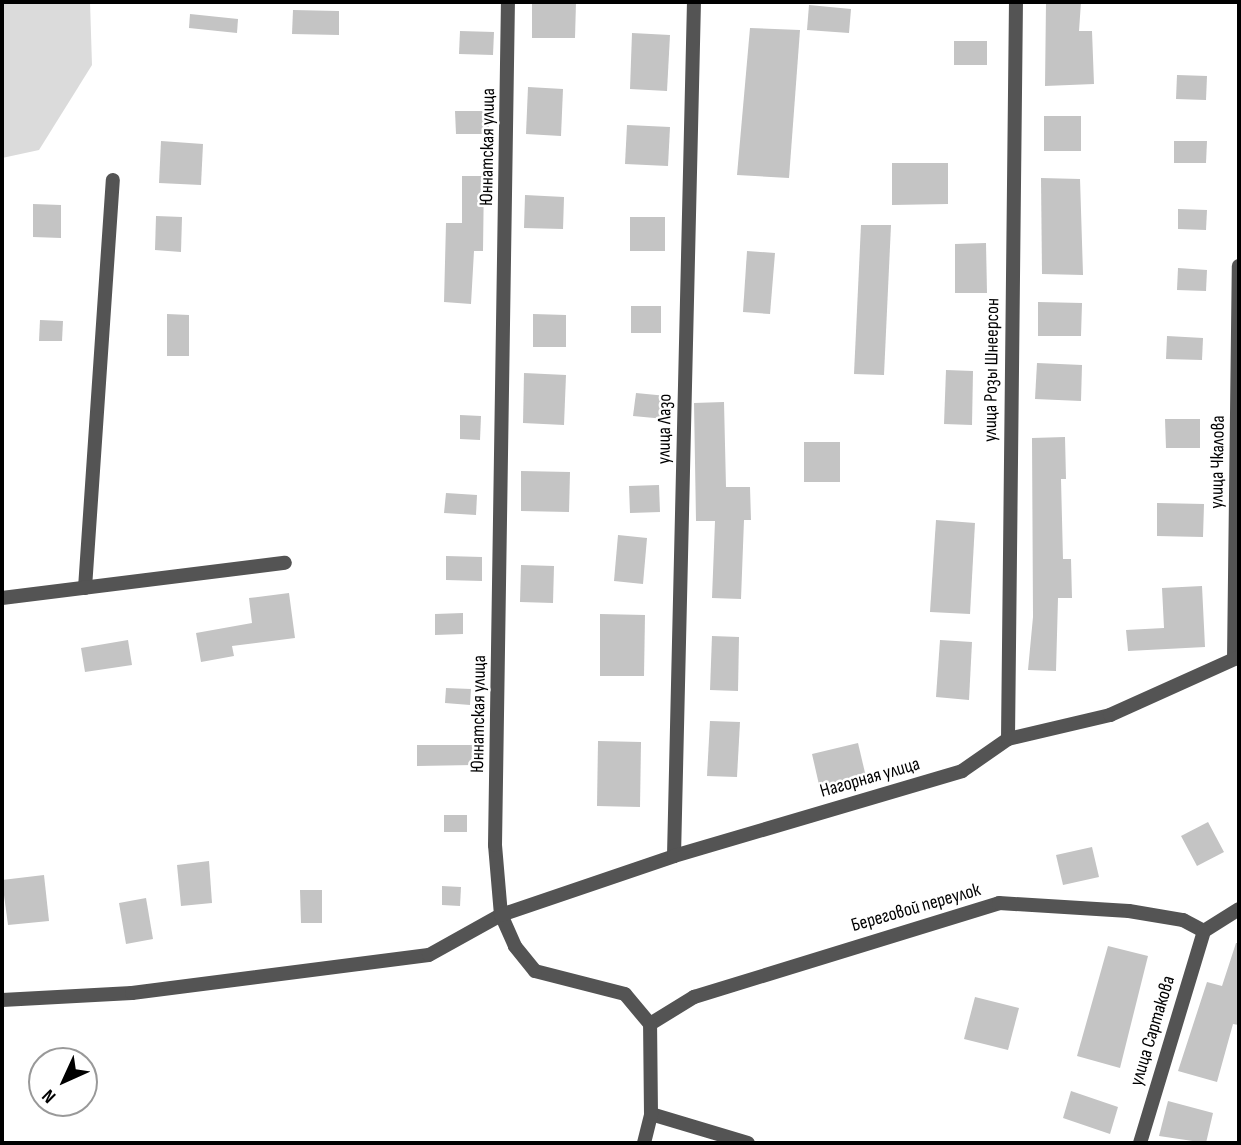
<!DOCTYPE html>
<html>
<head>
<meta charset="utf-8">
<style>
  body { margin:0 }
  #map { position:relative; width:1241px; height:1145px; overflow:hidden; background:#fff; font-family:"Sofia Sans Condensed",sans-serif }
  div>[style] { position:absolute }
  .green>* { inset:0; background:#dbdbdb }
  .building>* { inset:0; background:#c4c4c4 }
  .minor>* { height:14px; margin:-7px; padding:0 7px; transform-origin:7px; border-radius:7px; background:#545454 }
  span { translate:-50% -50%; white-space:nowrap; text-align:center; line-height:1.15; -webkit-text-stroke:5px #fff; paint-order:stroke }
  .street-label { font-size:19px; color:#000 }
  .frame { position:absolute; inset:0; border:4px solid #000; pointer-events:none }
  .north { position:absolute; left:28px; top:1047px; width:70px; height:70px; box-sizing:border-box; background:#fff; border:2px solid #999; border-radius:50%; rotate:225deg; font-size:19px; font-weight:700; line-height:28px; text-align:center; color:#000 }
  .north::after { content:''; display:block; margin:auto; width:24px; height:32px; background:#000; clip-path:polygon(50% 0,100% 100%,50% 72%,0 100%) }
</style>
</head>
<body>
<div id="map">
  <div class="green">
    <i style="clip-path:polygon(2px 2px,90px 2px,92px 65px,39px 150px,2px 158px)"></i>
  </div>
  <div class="building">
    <i style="clip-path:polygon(532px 2px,576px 2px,575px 38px,532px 38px)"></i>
    <i style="clip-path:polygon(1046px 2px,1081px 2px,1079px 31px,1092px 31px,1094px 84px,1045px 86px)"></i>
    <i style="clip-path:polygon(809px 5px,851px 9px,849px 33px,807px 30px)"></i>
    <i style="clip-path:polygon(293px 10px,339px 11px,339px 35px,292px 34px)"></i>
    <i style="clip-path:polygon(190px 14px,238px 19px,237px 33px,189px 28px)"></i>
    <i style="clip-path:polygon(750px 28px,800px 30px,789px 178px,737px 175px)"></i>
    <i style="clip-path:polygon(460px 31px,494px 32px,493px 55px,459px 54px)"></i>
    <i style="clip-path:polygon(632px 33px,670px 35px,667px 91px,630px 89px)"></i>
    <i style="clip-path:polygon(954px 41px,987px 41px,987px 65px,954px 65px)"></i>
    <i style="clip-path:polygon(1177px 75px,1207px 76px,1206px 100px,1176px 99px)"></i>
    <i style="clip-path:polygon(528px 87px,563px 89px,561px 136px,526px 134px)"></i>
    <i style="clip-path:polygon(455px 111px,489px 111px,489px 134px,456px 134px)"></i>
    <i style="clip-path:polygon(1044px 116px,1081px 116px,1081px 151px,1044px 151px)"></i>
    <i style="clip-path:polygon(627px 125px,670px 127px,668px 166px,625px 164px)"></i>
    <i style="clip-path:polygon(161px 141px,203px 144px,201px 185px,159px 183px)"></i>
    <i style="clip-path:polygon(1174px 141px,1207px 141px,1206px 163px,1174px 163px)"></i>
    <i style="clip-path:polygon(892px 163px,948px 163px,948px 204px,892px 205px)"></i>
    <i style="clip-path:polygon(462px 176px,484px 176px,483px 251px,474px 251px,471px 304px,444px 302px,446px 223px,462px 223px)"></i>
    <i style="clip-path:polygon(1041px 178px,1080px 179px,1083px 275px,1042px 274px)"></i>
    <i style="clip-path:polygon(525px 195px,564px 197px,563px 229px,524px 228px)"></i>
    <i style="clip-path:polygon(33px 204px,61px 205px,61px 238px,33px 237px)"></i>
    <i style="clip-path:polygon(1178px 209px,1207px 210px,1206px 230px,1178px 229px)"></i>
    <i style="clip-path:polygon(156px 216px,182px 217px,181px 252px,155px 250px)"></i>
    <i style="clip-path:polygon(630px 217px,665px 217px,665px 251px,630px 251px)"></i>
    <i style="clip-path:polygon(861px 225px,891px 225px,884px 375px,854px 374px)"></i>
    <i style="clip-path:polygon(986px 243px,987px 293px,955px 293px,955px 244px)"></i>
    <i style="clip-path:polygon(747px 251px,775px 253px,770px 314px,743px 312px)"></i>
    <i style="clip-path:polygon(1178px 268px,1207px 270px,1206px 291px,1177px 290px)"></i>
    <i style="clip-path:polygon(1038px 302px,1082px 303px,1081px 336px,1038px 336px)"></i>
    <i style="clip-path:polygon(631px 306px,661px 306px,661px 333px,631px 333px)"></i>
    <i style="clip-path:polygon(167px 314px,189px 315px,189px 356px,167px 356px)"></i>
    <i style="clip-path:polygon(533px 314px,566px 315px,566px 347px,533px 347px)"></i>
    <i style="clip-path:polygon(40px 320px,63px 321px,62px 341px,39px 341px)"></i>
    <i style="clip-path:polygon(1167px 336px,1203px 338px,1202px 360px,1166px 359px)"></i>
    <i style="clip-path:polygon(1037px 363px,1082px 365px,1081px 401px,1035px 399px)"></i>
    <i style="clip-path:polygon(946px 370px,973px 371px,972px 425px,944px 424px)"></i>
    <i style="clip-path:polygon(524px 373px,566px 375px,564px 425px,523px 423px)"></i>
    <i style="clip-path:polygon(636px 393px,667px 396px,665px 419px,633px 416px)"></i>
    <i style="clip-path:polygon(724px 402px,726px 487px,750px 487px,751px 520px,744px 520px,741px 599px,712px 598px,715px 521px,696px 521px,694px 403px)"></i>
    <i style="clip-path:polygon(460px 415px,481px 416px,480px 440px,460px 439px)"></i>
    <i style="clip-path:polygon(1165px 419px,1200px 419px,1200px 448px,1166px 448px)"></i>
    <i style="clip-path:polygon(1065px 437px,1066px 479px,1061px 479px,1063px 559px,1071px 559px,1072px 598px,1058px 598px,1056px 671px,1028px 670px,1033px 617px,1032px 438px)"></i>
    <i style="clip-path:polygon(804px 442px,840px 442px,840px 482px,804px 482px)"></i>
    <i style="clip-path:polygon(521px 471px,570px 472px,569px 512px,521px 511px)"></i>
    <i style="clip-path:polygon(659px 485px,660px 512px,630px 513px,629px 486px)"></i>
    <i style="clip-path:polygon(446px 493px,477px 495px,476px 515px,444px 513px)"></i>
    <i style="clip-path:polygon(1157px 503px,1204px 504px,1203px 537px,1157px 536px)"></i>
    <i style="clip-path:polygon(936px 520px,975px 523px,970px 614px,930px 612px)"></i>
    <i style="clip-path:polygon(618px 535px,647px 538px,643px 584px,614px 581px)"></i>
    <i style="clip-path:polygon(446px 556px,482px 557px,482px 581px,446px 580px)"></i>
    <i style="clip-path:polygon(521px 565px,554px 566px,553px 603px,520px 602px)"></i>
    <i style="clip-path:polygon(1202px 586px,1205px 647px,1128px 651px,1126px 630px,1164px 628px,1162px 588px)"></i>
    <i style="clip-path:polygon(289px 593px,295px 638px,232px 646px,234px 656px,201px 662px,196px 633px,252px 623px,249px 598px)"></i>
    <i style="clip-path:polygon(463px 613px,463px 634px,435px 635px,435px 614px)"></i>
    <i style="clip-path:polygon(600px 614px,645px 615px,644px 676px,600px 676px)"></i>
    <i style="clip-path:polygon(712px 636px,739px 637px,738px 691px,710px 690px)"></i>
    <i style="clip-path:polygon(128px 640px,132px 665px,85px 672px,81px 648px)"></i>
    <i style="clip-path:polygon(940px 640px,972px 642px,969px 700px,936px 697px)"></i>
    <i style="clip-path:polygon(446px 688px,471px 689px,470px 705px,445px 703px)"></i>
    <i style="clip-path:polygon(710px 721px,740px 722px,737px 777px,707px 776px)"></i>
    <i style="clip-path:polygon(598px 741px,641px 742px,640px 807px,597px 806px)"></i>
    <i style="clip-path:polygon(858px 743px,866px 777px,820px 789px,812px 754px)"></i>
    <i style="clip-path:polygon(417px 745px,473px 745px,473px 765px,417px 766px)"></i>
    <i style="clip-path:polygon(444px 815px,467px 815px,467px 832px,444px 832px)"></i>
    <i style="clip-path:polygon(1208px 822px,1224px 852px,1197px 866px,1181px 836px)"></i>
    <i style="clip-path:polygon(1092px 847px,1099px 877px,1063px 885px,1056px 855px)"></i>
    <i style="clip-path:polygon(209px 861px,212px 903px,181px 906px,177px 865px)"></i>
    <i style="clip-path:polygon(44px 875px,49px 921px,8px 925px,2px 880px)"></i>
    <i style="clip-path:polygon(442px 886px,461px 887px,460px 906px,442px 905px)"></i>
    <i style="clip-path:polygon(300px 890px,322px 890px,322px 923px,301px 923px)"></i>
    <i style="clip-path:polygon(146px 898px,153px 939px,126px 944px,119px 903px)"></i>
    <i style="clip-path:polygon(1236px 943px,1239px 943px,1239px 1025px,1233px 1024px,1217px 1082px,1178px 1071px,1207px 982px,1222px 986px)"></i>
    <i style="clip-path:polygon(1108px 946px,1148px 956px,1120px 1068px,1077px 1056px)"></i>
    <i style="clip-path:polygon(975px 997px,1019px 1008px,1008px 1050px,964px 1039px)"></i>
    <i style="clip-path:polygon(1071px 1091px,1118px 1107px,1110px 1134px,1063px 1118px)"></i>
    <i style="clip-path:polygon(1168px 1101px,1213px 1113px,1206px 1143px,1159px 1136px)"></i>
  </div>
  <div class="minor">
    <i style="left:85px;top:588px;width:409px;rotate:-86.1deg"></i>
    <i style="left:2px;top:598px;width:285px;rotate:-7.1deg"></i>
    <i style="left:1234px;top:659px;width:393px;rotate:-89.3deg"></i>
    <i style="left:1008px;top:739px;width:737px;rotate:-89.38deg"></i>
    <i style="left:674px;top:856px;width:854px;rotate:-88.66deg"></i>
    <i style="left:1204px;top:931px;width:41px;rotate:-32.2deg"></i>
    <i style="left:2px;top:1000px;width:130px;rotate:-3.1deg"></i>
    <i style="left:132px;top:993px;width:299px;rotate:-7.3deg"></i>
    <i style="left:429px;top:955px;width:82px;rotate:-29.1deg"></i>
    <i style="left:501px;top:915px;width:70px;rotate:-94.9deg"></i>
    <i style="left:495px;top:845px;width:843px;rotate:-89.12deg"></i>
    <i style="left:650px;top:1024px;width:52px;rotate:-31.5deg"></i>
    <i style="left:694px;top:997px;width:319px;rotate:-17.1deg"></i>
    <i style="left:999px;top:903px;width:130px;rotate:3.5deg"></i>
    <i style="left:1129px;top:911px;width:55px;rotate:9.5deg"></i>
    <i style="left:1183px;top:920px;width:24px;rotate:28deg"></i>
    <i style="left:651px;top:1114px;width:101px;rotate:16.6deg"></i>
    <i style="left:644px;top:1143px;width:30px;rotate:-76deg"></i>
    <i style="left:651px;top:1114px;width:90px;rotate:-90.6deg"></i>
    <i style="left:650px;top:1024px;width:39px;rotate:-130deg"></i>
    <i style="left:625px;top:994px;width:93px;rotate:-165.7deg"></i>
    <i style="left:535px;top:971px;width:32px;rotate:-129deg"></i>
    <i style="left:515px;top:946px;width:34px;rotate:-114deg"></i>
    <i style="left:501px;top:915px;width:183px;rotate:-18.8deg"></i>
    <i style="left:674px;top:856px;width:300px;rotate:-16.4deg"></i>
    <i style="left:962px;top:771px;width:56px;rotate:-34.8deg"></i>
    <i style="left:1008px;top:739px;width:105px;rotate:-13.2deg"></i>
    <i style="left:1110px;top:715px;width:141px;rotate:-24.2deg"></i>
    <i style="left:1140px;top:1143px;width:221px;rotate:-73.2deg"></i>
  </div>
  <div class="street-label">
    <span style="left:488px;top:147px;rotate:-89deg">Юннатская улица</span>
    <span style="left:992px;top:370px;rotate:-89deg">улица Розы Шнеерсон</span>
    <span style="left:665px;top:429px;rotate:-89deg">улица Лазо</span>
    <span style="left:1218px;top:462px;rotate:-89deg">улица Чкалова</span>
    <span style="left:479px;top:714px;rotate:-89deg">Юннатская улица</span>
    <span style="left:870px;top:778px;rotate:-16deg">Нагорная улица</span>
    <span style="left:916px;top:908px;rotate:-16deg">Береговой переулок</span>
    <span style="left:1153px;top:1031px;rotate:-73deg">улица Сартакова</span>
  </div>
  <div class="frame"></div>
  <div class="north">N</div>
</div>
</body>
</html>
